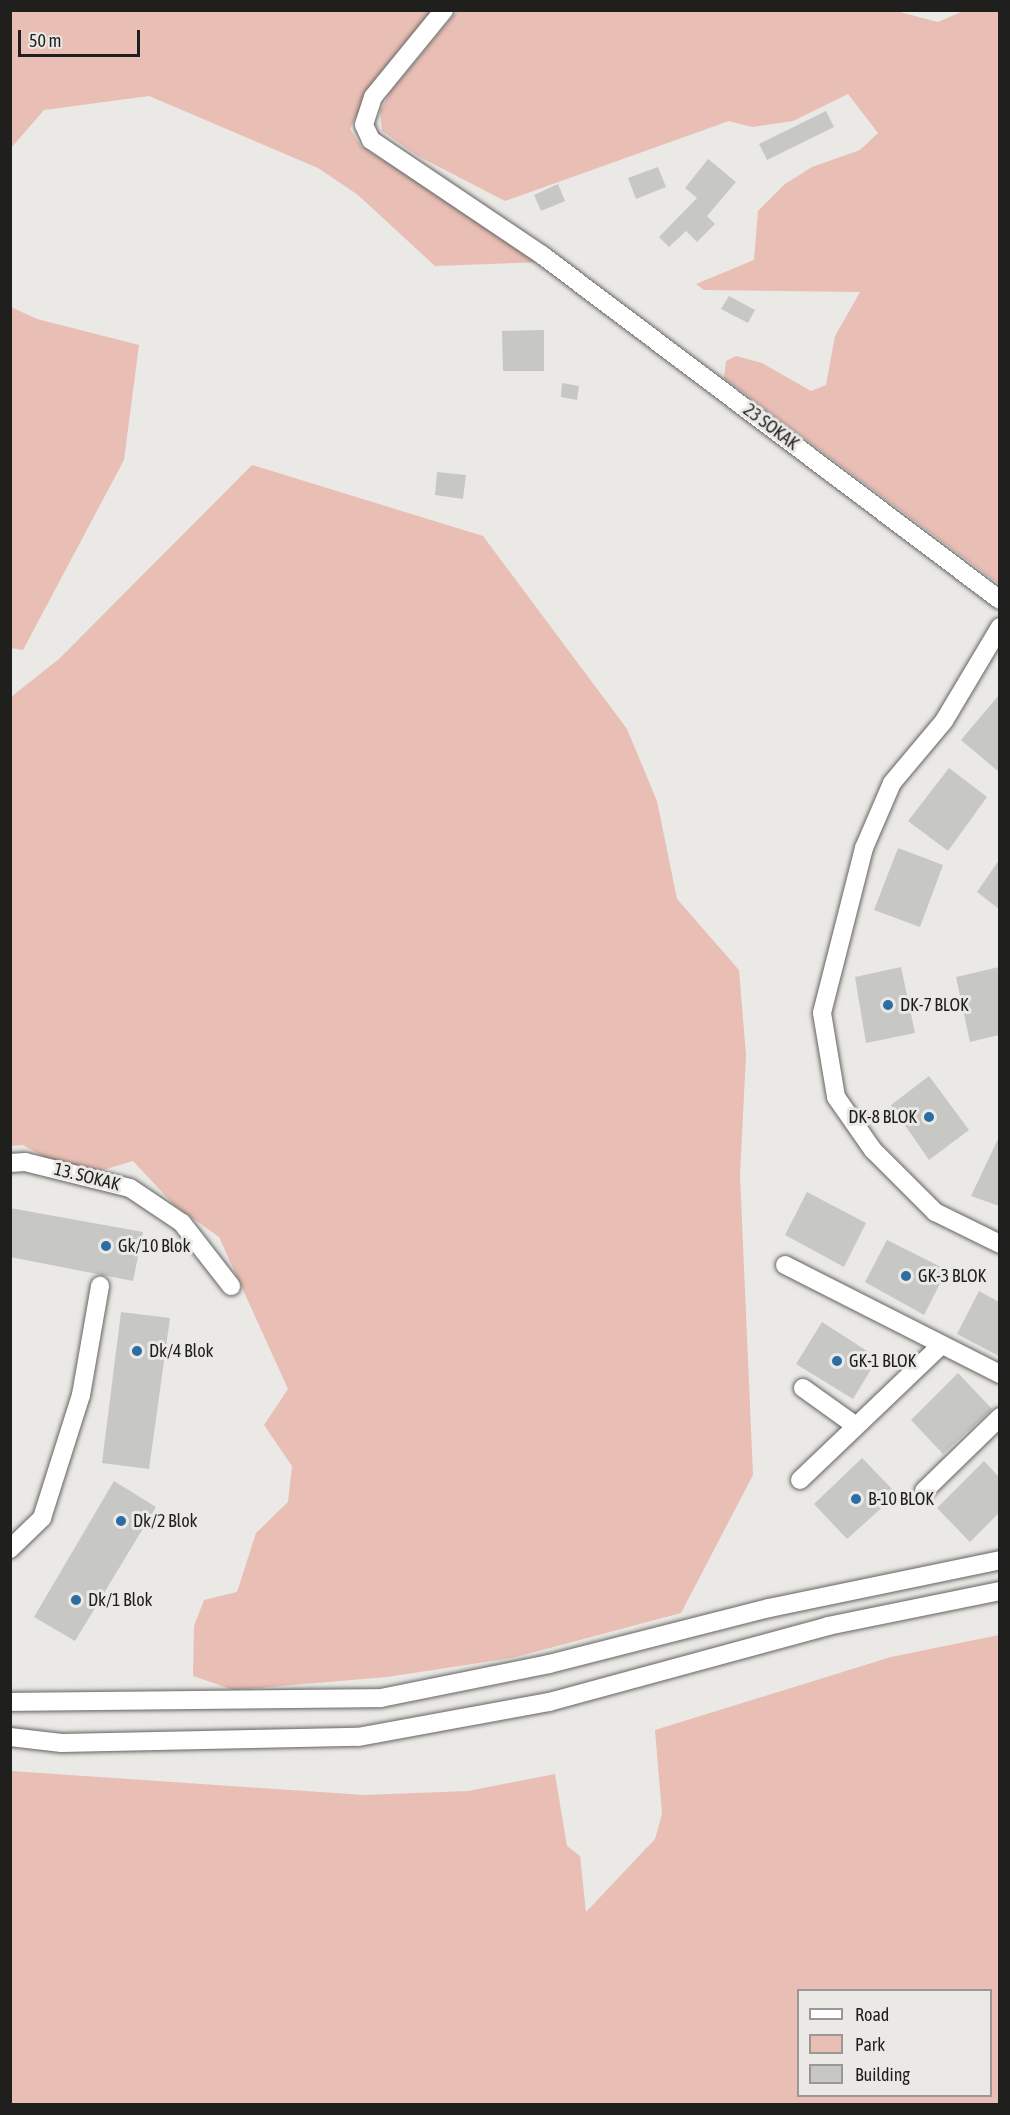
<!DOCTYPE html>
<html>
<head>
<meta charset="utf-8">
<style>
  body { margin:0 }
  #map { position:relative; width:1010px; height:2115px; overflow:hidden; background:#eae9e5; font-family:"Asap Condensed",sans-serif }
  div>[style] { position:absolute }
  .green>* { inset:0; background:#e9beb5 }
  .building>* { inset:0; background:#c7c8c4 }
  .roads { filter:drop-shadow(0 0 2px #656461) drop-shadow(0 0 2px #656461) }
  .minor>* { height:18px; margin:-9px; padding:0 9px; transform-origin:9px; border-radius:9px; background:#fff }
  .dots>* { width:16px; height:16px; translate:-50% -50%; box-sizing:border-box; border:3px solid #eae9e5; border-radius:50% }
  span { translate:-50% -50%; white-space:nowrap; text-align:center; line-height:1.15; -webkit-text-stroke:6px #eae9e5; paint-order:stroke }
  .street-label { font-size:18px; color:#1f1f1d }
  .poi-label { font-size:18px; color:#1f1f1d }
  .left { translate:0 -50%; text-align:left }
  .right { translate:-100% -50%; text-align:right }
  .frame { position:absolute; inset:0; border:12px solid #1f1f1d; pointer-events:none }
  .legend { position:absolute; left:797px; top:1989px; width:195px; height:108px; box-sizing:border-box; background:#eae9e5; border:2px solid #999895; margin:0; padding:8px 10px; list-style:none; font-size:18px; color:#1f1f1d }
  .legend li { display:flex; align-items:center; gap:12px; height:30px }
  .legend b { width:30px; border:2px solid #999895 }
  .scale { position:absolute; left:18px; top:30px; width:122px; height:27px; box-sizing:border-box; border:3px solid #1f1f1d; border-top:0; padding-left:8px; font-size:18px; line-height:21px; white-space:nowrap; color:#1f1f1d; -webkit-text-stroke:4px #eae9e5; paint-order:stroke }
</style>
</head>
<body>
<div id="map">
  <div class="green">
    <i style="clip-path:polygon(892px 10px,938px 22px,963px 11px,999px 11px,999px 584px,724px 378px,726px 361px,736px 356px,762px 363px,811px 391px,826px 385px,835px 336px,860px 292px,704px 290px,696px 284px,754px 260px,758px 211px,785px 184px,812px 167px,860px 150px,878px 133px,848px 94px,793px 121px,752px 127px,729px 121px,505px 201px,418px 156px,382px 131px,380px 111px,391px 91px,457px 11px)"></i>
    <i style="clip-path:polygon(11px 11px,431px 11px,373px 82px,350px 129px,361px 146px,546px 262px,435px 266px,358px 195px,318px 168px,149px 96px,44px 110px,11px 148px)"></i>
    <i style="clip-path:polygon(11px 307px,37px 319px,139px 345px,124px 460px,23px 650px,10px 648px)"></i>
    <i style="clip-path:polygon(252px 465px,483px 536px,627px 729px,657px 801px,677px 899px,739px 970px,746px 1055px,740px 1175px,753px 1475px,681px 1613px,512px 1658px,387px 1677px,234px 1690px,193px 1676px,194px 1626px,204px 1600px,237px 1592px,256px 1533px,288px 1502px,292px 1466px,264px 1425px,288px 1389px,219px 1237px,174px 1205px,133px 1161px,79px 1177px,23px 1145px,11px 1146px,11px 697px,59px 659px)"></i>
    <i style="clip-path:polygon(evenodd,999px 1635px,999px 2104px,11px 2104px,11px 1771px,364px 1795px,468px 1791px,555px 1774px,567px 1846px,580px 1856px,586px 1912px,655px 1839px,662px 1814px,655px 1730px,891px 1657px,999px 1635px,798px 1990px,990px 1990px,990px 2096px,798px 2096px,798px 1990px)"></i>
  </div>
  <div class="building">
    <i style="clip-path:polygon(826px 111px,834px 127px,767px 160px,759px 144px)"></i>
    <i style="clip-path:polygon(708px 159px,736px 182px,707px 216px,715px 224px,697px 242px,686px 231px,669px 247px,659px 237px,697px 198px,685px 188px)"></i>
    <i style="clip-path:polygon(658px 167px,666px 187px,636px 199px,628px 178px)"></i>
    <i style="clip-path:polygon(558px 184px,565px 201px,541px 211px,534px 195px)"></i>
    <i style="clip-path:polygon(729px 296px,755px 310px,748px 323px,721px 309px)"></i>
    <i style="clip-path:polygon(544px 330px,544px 371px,503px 371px,502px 331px)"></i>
    <i style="clip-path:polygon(562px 383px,579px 386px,577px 400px,561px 397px)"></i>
    <i style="clip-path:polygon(437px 472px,466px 475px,463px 499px,435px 495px)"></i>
    <i style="clip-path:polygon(999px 695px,999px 772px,961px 740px)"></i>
    <i style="clip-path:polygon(949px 768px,987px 797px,948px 851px,908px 821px)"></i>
    <i style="clip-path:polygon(898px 848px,943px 865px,920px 927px,874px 910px)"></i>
    <i style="clip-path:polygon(999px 860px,999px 909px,977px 892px)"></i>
    <i style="clip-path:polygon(901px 967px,915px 1033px,866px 1043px,855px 977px)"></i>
    <i style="clip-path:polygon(999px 967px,999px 1035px,970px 1042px,956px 977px)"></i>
    <i style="clip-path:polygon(929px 1076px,969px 1130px,929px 1160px,891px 1105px)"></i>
    <i style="clip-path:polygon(999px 1137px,999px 1206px,971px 1196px)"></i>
    <i style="clip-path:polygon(807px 1192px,866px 1223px,844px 1267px,785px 1235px)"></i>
    <i style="clip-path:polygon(10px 1208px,143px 1232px,133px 1281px,10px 1257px)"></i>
    <i style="clip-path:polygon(887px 1240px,947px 1270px,924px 1315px,865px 1282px)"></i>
    <i style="clip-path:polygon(979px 1291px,999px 1302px,999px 1356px,957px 1334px)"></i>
    <i style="clip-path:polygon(121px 1312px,170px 1318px,149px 1469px,102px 1463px)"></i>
    <i style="clip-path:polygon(822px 1322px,878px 1358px,853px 1399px,796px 1364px)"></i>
    <i style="clip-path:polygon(958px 1373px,992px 1409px,943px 1454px,911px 1420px)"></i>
    <i style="clip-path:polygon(862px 1458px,897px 1494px,847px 1539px,814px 1504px)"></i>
    <i style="clip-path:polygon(984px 1461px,999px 1477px,999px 1513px,970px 1542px,937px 1508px)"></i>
    <i style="clip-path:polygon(114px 1481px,156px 1507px,75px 1641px,34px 1617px)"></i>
  </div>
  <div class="roads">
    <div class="minor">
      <i style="left:444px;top:10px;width:112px;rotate:129.2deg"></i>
      <i style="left:373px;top:97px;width:29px;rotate:108deg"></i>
      <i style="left:364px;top:125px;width:17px;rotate:65deg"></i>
      <i style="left:371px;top:140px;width:206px;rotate:33.9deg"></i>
      <i style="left:542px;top:255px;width:573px;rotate:36.99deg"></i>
      <i style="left:1000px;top:627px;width:109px;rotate:120.8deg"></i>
      <i style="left:944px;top:721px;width:81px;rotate:130deg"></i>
      <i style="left:892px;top:783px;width:71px;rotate:113.3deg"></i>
      <i style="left:864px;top:848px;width:170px;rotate:104.3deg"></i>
      <i style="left:822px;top:1013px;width:85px;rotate:80.5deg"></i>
      <i style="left:836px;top:1097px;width:65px;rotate:55.1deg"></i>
      <i style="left:873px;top:1150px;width:88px;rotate:45deg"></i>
      <i style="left:935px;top:1212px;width:72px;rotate:26.2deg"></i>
      <i style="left:10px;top:1163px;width:15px;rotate:-4deg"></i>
      <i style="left:25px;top:1162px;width:108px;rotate:13.9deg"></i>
      <i style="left:130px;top:1188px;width:63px;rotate:33.9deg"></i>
      <i style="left:182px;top:1223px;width:80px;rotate:52.1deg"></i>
      <i style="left:785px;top:1265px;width:241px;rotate:26.9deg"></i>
      <i style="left:803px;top:1388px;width:65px;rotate:35.6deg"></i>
      <i style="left:800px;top:1480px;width:194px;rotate:-43.7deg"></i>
      <i style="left:924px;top:1491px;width:106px;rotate:-44.2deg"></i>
      <i style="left:10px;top:1549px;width:45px;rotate:-44.1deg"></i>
      <i style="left:42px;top:1518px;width:129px;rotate:-72.4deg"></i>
      <i style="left:81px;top:1395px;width:111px;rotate:-80.1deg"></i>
      <i style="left:10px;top:1702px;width:371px;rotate:-0.6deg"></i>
      <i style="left:381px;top:1698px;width:171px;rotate:-11.4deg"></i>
      <i style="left:549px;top:1664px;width:227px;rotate:-14.3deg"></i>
      <i style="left:769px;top:1608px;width:236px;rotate:-11.7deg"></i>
      <i style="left:10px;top:1737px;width:52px;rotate:6.6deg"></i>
      <i style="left:62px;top:1743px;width:296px;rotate:-1.2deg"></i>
      <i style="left:358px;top:1737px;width:194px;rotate:-10.4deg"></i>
      <i style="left:549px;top:1702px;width:289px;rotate:-15.2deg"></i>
      <i style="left:828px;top:1626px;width:176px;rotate:-11.5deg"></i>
    </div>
  </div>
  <div class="dots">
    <i style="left:888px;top:1005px;background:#2c6da3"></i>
    <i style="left:929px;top:1117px;background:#2c6da3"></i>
    <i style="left:106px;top:1246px;background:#2c6da3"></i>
    <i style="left:906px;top:1276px;background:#2c6da3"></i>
    <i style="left:137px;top:1351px;background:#2c6da3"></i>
    <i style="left:837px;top:1361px;background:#2c6da3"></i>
    <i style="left:856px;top:1499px;background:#2c6da3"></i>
    <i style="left:121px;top:1521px;background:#2c6da3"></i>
    <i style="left:76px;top:1600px;background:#2c6da3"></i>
  </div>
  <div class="street-label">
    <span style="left:771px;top:427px;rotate:37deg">23 SOKAK</span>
    <span style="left:87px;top:1177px;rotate:14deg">13. SOKAK</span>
  </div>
  <div class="poi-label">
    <span class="left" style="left:900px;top:1005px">DK-7 BLOK</span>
    <span class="right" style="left:917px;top:1117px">DK-8 BLOK</span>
    <span class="left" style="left:118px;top:1246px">Gk/10 Blok</span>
    <span class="left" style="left:918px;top:1276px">GK-3 BLOK</span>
    <span class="left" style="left:149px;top:1351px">Dk/4 Blok</span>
    <span class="left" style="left:849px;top:1361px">GK-1 BLOK</span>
    <span class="left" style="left:868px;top:1499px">B-10 BLOK</span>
    <span class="left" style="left:133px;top:1521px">Dk/2 Blok</span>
    <span class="left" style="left:88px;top:1600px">Dk/1 Blok</span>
  </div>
  <div class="frame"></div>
  <ul class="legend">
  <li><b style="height:8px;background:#fff"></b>Road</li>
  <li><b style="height:16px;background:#e9beb5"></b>Park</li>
  <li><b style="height:16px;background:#c7c8c4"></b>Building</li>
  </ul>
  <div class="scale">50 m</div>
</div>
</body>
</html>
